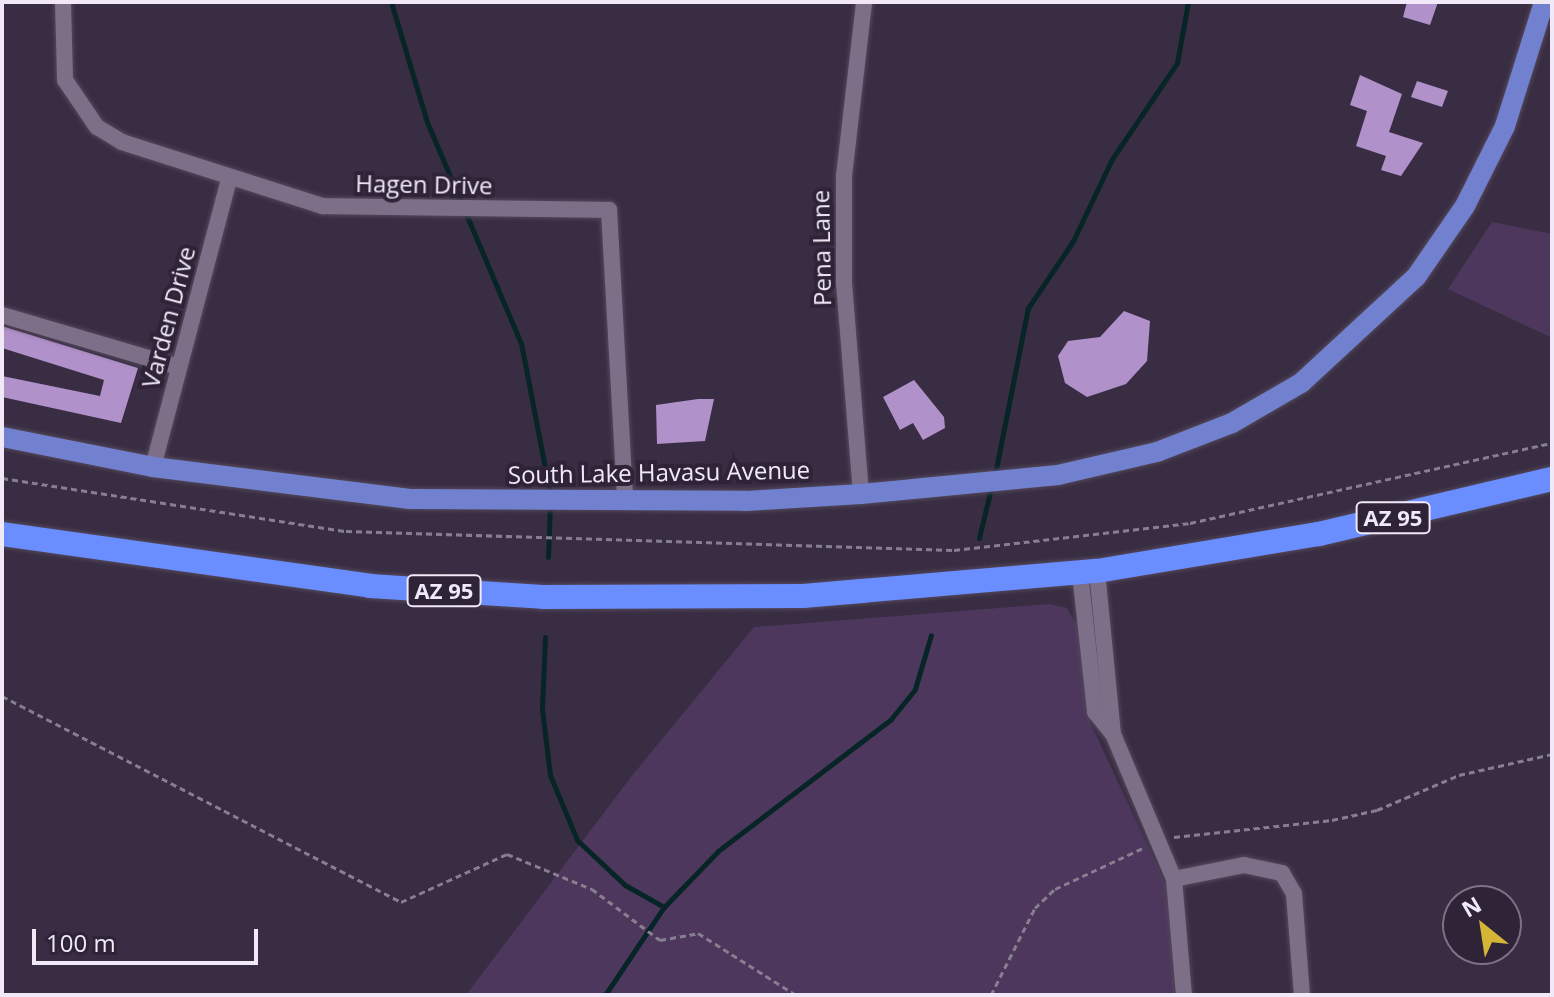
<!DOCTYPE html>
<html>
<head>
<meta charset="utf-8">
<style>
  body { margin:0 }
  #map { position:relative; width:1554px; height:997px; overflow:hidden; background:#392d43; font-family:"Open Sans",sans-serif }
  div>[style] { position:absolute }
  .green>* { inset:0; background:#4d375d }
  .stream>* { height:5px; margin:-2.5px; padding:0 2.5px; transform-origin:2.5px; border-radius:2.5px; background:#072527 }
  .building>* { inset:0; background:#b091c9 }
  .path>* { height:3px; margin-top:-1.5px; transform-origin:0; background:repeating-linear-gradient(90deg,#887e91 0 6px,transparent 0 10px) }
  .roads { filter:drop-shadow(0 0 2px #53485b) drop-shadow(0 0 2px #53485b) }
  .minor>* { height:16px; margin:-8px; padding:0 8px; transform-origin:8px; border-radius:8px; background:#7d6f88 }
  .major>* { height:20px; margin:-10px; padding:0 10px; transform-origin:10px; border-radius:10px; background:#7281cf }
  .highway>* { height:24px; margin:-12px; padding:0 12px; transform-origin:12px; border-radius:12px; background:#6a8dff }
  span { translate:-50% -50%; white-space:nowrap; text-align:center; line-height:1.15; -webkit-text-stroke:8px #2f2338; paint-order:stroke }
  .shield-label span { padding:2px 6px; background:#2f2338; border:2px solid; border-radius:6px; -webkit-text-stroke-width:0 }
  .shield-label { font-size:22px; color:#f1e9f8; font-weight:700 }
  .street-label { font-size:24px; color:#f1e9f8 }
  .frame { position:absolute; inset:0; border:4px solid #f1e9f8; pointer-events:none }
  .north { position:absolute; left:1442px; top:885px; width:80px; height:80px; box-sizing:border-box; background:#2f2338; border:2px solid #7d7285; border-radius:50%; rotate:330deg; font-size:22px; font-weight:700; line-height:32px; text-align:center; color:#f1e9f8 }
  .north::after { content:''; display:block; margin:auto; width:28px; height:36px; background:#d4b535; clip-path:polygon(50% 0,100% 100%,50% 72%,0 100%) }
  .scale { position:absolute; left:32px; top:929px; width:226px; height:36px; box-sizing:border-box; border:4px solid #f1e9f8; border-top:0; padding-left:10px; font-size:24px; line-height:28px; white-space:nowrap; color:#f1e9f8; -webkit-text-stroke:6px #2f2338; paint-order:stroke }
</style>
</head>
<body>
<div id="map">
  <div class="green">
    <i style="clip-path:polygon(1492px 222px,1552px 234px,1552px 338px,1448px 289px)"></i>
    <i style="clip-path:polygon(1049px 604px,1067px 608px,1080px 630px,1089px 720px,1167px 887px,1175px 995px,466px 995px,631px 777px,754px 627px)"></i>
  </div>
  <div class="stream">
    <i style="left:391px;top:2px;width:125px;rotate:73.3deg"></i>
    <i style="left:427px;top:122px;width:240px;rotate:67deg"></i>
    <i style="left:521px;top:343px;width:154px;rotate:79.1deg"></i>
    <i style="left:995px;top:474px;width:169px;rotate:-78.8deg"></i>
    <i style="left:1028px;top:308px;width:81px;rotate:-56.1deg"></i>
    <i style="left:1073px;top:241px;width:91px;rotate:-64.6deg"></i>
    <i style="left:1112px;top:159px;width:116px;rotate:-55.9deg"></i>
    <i style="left:1177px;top:63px;width:62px;rotate:-79.8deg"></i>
    <i style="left:979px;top:538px;width:51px;rotate:-76.5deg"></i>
    <i style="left:548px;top:557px;width:53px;rotate:-87.8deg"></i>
    <i style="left:545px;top:637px;width:72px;rotate:92.4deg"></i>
    <i style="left:542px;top:709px;width:66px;rotate:83.1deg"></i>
    <i style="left:550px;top:775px;width:70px;rotate:67.4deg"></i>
    <i style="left:577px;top:840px;width:66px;rotate:43.2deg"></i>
    <i style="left:625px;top:885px;width:45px;rotate:29.4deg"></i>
    <i style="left:605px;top:995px;width:106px;rotate:-56.2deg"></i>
    <i style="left:664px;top:907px;width:78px;rotate:-46deg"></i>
    <i style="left:718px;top:851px;width:218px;rotate:-37.3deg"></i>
    <i style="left:891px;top:719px;width:38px;rotate:-51deg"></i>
    <i style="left:915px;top:689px;width:56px;rotate:-73.5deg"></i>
  </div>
  <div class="building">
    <i style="clip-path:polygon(1407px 2px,1438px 2px,1430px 25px,1403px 17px)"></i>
    <i style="clip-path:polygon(1360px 75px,1402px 94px,1389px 132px,1423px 143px,1401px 176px,1381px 170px,1386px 156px,1356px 146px,1367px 111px,1350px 105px)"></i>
    <i style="clip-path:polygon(1417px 81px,1448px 91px,1442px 107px,1411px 97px)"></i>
    <i style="clip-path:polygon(1124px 311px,1150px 321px,1147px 361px,1126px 384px,1087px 397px,1065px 383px,1058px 356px,1068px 341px,1100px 337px)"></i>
    <i style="clip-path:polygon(2px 326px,138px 368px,121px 423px,2px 397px,2px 376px,100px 396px,104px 380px,2px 348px)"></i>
    <i style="clip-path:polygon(914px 380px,944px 417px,945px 428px,923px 440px,913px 423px,900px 430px,883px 397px)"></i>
    <i style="clip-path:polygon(698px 399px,714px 399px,705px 441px,657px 444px,656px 405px)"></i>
  </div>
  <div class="path">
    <i style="left:2px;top:478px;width:348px;rotate:8.8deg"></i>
    <i style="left:346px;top:531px;width:608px;rotate:1.79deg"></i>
    <i style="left:954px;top:550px;width:238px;rotate:-6.5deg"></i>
    <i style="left:1190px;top:523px;width:371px;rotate:-12.5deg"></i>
    <i style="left:2px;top:696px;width:449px;rotate:27.3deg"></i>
    <i style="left:401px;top:902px;width:116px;rotate:-24.4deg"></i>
    <i style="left:507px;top:854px;width:92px;rotate:22.4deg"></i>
    <i style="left:592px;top:889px;width:85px;rotate:36.9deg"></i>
    <i style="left:660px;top:940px;width:39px;rotate:-10deg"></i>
    <i style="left:698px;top:933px;width:116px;rotate:32.3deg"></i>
    <i style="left:1174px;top:837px;width:159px;rotate:-6.1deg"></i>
    <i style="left:1332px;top:820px;width:46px;rotate:-12.5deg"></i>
    <i style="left:1377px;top:810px;width:89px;rotate:-23.1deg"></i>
    <i style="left:1459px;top:775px;width:95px;rotate:-12.7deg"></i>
    <i style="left:991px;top:995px;width:97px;rotate:-63.2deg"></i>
    <i style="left:1035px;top:908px;width:28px;rotate:-44deg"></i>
    <i style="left:1055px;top:889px;width:99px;rotate:-25deg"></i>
  </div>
  <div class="roads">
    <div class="minor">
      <i style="left:63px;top:2px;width:78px;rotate:88.5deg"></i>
      <i style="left:65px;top:80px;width:57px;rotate:55.8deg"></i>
      <i style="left:97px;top:127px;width:29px;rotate:31deg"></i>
      <i style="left:122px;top:142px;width:211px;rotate:17.7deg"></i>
      <i style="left:323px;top:206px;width:286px;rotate:0.8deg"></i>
      <i style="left:609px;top:210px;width:290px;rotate:86.8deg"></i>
      <i style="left:2px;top:315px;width:184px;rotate:16.4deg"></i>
      <i style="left:153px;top:467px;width:297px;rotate:-75.2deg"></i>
      <i style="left:861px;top:494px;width:211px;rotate:-94.6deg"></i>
      <i style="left:844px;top:284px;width:108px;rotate:-90deg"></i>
      <i style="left:844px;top:176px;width:175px;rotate:-83.4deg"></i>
      <i style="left:1097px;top:571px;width:164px;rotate:84.4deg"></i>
      <i style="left:1080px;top:573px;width:140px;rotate:83.8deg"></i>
      <i style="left:1095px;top:712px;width:28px;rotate:51deg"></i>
      <i style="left:1113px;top:734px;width:157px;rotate:67.2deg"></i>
      <i style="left:1174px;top:879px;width:116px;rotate:85.1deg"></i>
      <i style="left:1174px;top:879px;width:71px;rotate:-11.3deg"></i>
      <i style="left:1244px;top:865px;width:39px;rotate:12deg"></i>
      <i style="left:1282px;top:873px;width:24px;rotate:60deg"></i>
      <i style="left:1294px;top:894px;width:101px;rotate:85.5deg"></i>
    </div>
    <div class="major">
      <i style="left:2px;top:437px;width:154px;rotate:11.2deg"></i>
      <i style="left:153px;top:467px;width:259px;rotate:7.1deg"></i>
      <i style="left:410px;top:499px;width:336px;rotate:0.3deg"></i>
      <i style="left:746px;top:501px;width:115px;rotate:-3.5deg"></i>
      <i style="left:861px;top:494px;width:198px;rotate:-5.5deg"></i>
      <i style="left:1058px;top:475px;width:102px;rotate:-13.1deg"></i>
      <i style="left:1157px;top:452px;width:80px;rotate:-21.1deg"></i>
      <i style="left:1232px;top:423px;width:80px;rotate:-30.1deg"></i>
      <i style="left:1301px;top:383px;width:156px;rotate:-42.7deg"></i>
      <i style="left:1416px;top:277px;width:86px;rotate:-55.4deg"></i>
      <i style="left:1465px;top:206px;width:89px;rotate:-63.4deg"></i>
      <i style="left:1505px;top:126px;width:130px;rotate:-72.5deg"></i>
    </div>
    <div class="highway">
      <i style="left:2px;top:534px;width:372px;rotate:8deg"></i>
      <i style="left:370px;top:586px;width:173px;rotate:3.6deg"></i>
      <i style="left:543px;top:597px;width:260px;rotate:-0.2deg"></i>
      <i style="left:803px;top:596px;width:295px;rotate:-4.9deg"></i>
      <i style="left:1097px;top:571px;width:225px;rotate:-9.5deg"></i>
      <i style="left:1319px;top:534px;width:239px;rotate:-13.3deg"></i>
    </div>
  </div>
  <div class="shield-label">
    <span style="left:1393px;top:518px">AZ 95</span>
    <span style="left:444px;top:591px">AZ 95</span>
  </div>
  <div class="street-label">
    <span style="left:424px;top:184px;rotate:1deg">Hagen Drive</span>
    <span style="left:821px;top:248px;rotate:-91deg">Pena Lane</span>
    <span style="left:168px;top:317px;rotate:-75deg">Varden Drive</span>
    <span style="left:659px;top:472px;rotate:-1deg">South Lake Havasu Avenue</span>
  </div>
  <div class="frame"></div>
  <div class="north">N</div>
  <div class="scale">100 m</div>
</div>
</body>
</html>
